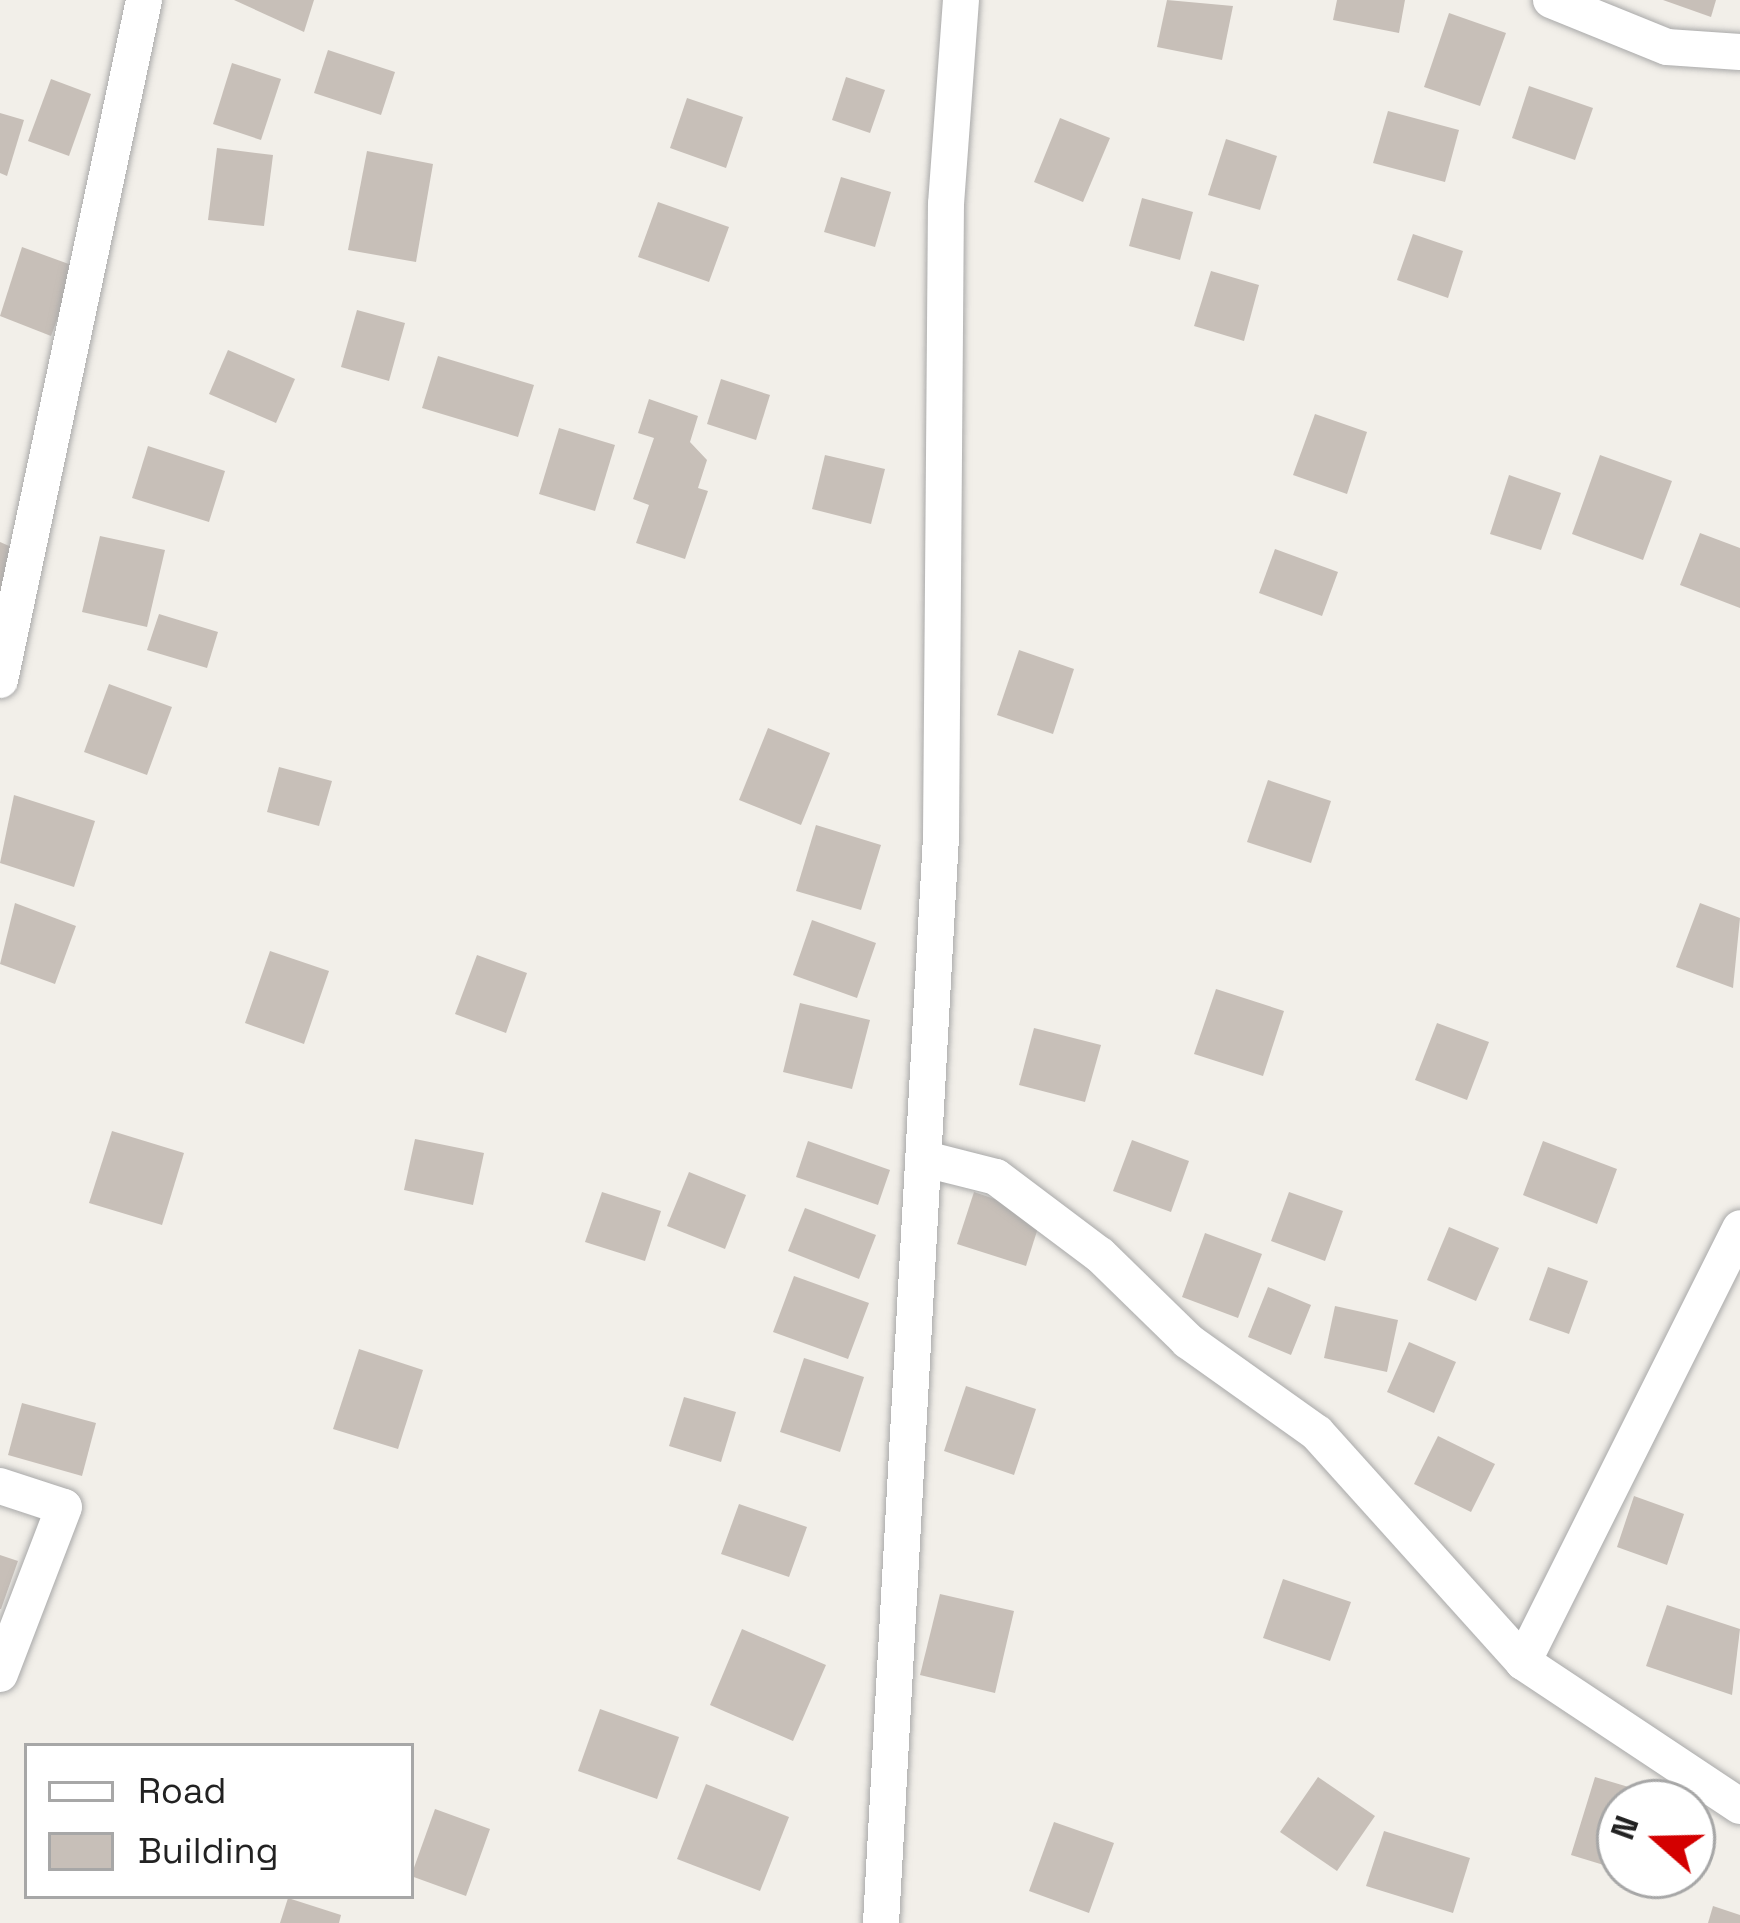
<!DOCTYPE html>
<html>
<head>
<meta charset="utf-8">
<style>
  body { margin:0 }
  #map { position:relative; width:1740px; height:1923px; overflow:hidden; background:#f2efe9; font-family:"Space Grotesk",sans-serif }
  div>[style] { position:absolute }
  .building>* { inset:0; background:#c7bfb8 }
  .roads { filter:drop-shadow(0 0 3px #a9a9a9) drop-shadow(0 0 3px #a9a9a9) }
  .street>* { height:36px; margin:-18px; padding:0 18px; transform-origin:18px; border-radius:18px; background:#fff }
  span { translate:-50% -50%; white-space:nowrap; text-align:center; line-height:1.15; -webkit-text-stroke:10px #fff; paint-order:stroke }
  .legend { position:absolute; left:24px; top:1743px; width:390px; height:156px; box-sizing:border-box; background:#fff; border:3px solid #a7a7a7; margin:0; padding:15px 21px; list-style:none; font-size:36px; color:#222 }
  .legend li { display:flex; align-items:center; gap:24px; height:60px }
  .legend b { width:60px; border:3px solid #a7a7a7 }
  .north { position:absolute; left:1596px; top:1779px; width:120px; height:120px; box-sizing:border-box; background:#fff; border:3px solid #a7a7a7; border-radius:50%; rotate:290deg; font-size:33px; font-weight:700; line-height:48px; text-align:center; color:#222 }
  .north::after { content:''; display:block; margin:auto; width:42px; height:54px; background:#d40000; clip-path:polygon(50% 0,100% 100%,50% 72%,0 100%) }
</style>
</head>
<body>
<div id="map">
  <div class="building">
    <i style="clip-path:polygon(234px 0,314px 0,304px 32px)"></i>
    <i style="clip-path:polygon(1167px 0,1233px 6px,1222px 60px,1157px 47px)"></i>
    <i style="clip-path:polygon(1337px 0,1405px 0,1399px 33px,1333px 20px)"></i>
    <i style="clip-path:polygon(1663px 0,1716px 0,1711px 17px)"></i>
    <i style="clip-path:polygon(1449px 13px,1506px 33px,1480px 106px,1424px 87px)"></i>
    <i style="clip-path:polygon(328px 50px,395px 72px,381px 115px,314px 93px)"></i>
    <i style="clip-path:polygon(232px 63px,281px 79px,261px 140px,213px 124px)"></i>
    <i style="clip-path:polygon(846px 77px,885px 90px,870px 133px,832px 120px)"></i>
    <i style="clip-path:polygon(51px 79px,91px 94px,69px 156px,28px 141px)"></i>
    <i style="clip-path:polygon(1529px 86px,1593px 108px,1575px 160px,1512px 138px)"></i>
    <i style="clip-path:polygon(687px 98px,743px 117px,726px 168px,670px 148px)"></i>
    <i style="clip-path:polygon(1388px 111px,1459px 130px,1445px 182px,1373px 163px)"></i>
    <i style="clip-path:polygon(0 113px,24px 120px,7px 176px,0 173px)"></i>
    <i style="clip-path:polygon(1060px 118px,1110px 138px,1083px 202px,1034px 182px)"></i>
    <i style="clip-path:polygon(1226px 139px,1277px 156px,1260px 210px,1208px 195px)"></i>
    <i style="clip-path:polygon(217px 148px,273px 155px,264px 226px,208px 220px)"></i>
    <i style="clip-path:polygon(367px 151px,433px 164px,416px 262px,348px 250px)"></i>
    <i style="clip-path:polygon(841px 177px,891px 192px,875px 247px,824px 232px)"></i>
    <i style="clip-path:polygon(1142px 198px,1193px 212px,1180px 260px,1129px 246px)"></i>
    <i style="clip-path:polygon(658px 202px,729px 227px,709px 282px,638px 257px)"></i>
    <i style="clip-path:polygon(1413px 234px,1463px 251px,1448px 298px,1397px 280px)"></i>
    <i style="clip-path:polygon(22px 247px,77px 267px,51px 336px,0 316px)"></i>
    <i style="clip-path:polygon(1211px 271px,1259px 285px,1244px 341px,1194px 326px)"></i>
    <i style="clip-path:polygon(357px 310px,405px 323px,389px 381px,341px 367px)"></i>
    <i style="clip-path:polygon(228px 350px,295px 379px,276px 423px,209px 394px)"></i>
    <i style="clip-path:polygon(438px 356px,534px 385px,518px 437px,422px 408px)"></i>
    <i style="clip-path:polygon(721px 379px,770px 395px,756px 440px,707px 424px)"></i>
    <i style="clip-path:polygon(649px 399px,698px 416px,690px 442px,707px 460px,698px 488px,708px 491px,685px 559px,636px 543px,649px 505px,633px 499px,654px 438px,638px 433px)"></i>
    <i style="clip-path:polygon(1315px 414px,1367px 432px,1347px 494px,1293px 475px)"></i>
    <i style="clip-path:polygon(559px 428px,615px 445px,595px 511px,539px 494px)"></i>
    <i style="clip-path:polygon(148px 446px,225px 471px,209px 522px,132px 498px)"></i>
    <i style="clip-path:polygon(825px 455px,885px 469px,871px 524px,812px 509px)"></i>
    <i style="clip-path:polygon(1600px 455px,1672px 481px,1643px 560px,1572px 534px)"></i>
    <i style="clip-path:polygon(1509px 475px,1561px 493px,1541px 550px,1490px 534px)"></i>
    <i style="clip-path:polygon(1700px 533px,1740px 548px,1740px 608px,1680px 585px)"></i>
    <i style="clip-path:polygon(100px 536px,165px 550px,147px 627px,82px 612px)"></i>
    <i style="clip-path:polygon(0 542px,23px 552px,0 606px)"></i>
    <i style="clip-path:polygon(1275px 549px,1338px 572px,1322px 616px,1259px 593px)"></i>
    <i style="clip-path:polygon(159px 614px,218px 632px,207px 668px,147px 650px)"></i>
    <i style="clip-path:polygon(1019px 650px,1074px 669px,1053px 734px,997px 715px)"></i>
    <i style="clip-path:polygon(109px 684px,172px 707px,147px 775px,84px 752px)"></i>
    <i style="clip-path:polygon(768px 728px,830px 753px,801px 825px,739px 800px)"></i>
    <i style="clip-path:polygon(279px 767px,332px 781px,319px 826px,267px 812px)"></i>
    <i style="clip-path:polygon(1268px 780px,1331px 801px,1311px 863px,1247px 842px)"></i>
    <i style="clip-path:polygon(14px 795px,95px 821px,74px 887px,0 863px)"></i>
    <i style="clip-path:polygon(816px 825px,881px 845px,861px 910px,796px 891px)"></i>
    <i style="clip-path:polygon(15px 903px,76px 926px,55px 984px,0 964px)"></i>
    <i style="clip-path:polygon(1700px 903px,1740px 918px,1733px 988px,1676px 967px)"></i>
    <i style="clip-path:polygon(812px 920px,876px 943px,857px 998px,793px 975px)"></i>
    <i style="clip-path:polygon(270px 951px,329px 971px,304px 1044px,245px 1023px)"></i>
    <i style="clip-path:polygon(477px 955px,527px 973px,506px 1033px,455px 1014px)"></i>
    <i style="clip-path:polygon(1216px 989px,1284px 1011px,1263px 1076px,1194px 1054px)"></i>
    <i style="clip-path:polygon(800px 1003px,870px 1020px,852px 1089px,783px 1072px)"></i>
    <i style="clip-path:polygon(1437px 1023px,1489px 1042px,1467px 1100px,1415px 1080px)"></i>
    <i style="clip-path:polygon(1034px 1028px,1101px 1045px,1085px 1102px,1019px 1085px)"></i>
    <i style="clip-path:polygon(112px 1131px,184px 1153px,162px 1225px,89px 1203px)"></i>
    <i style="clip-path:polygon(415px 1139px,484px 1153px,473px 1205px,404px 1190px)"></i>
    <i style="clip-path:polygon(1132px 1140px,1189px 1161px,1171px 1212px,1113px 1191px)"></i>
    <i style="clip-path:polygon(808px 1141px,890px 1170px,878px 1205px,796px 1177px)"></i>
    <i style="clip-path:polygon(1543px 1141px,1617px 1169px,1597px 1224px,1523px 1195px)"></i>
    <i style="clip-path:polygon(689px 1172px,746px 1195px,725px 1249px,667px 1226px)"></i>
    <i style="clip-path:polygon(602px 1192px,661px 1211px,645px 1261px,585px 1242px)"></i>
    <i style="clip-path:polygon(974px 1192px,1042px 1215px,1026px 1266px,957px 1244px)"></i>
    <i style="clip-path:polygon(1289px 1192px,1343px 1211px,1325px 1261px,1271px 1241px)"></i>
    <i style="clip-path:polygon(805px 1208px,876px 1235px,859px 1279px,788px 1251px)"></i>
    <i style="clip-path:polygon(1449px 1227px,1499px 1248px,1476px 1301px,1427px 1280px)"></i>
    <i style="clip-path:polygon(1205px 1233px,1262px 1254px,1238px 1318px,1182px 1297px)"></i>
    <i style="clip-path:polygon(1548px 1267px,1588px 1281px,1569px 1334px,1529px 1320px)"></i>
    <i style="clip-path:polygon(794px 1276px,869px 1303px,848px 1359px,773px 1332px)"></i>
    <i style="clip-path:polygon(1268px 1287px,1311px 1305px,1291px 1355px,1248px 1337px)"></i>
    <i style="clip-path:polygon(1335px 1306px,1398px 1320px,1387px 1372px,1324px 1358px)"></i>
    <i style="clip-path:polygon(1409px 1342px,1456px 1362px,1434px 1413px,1387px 1392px)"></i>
    <i style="clip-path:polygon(359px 1349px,423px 1370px,398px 1449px,333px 1429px)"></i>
    <i style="clip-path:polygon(804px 1358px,864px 1377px,840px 1452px,780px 1432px)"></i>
    <i style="clip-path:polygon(966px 1386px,1036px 1409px,1014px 1475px,944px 1451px)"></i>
    <i style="clip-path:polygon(684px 1397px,736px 1412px,721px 1462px,669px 1446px)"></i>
    <i style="clip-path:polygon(22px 1403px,96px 1423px,82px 1476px,8px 1455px)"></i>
    <i style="clip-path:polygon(1438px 1436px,1495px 1464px,1471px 1512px,1414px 1484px)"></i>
    <i style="clip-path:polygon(1634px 1496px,1684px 1514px,1667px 1565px,1617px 1547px)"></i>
    <i style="clip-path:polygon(739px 1504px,807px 1527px,789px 1577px,721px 1554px)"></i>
    <i style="clip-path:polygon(0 1555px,18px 1561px,1px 1609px,0 1609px)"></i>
    <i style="clip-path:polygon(1283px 1579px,1351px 1602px,1330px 1661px,1263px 1638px)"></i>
    <i style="clip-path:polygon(940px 1594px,1014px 1611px,995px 1693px,920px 1675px)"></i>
    <i style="clip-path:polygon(1667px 1605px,1740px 1629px,1732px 1695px,1646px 1666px)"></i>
    <i style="clip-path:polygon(742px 1629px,826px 1665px,793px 1741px,710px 1705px)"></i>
    <i style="clip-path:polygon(600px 1709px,679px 1737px,657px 1799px,578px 1771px)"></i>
    <i style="clip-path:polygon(1318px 1777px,1375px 1816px,1337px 1871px,1280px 1832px)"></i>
    <i style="clip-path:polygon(1595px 1777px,1669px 1799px,1620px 1803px,1620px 1870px,1571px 1855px)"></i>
    <i style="clip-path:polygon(706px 1784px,789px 1817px,760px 1891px,677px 1859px)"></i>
    <i style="clip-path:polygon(435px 1809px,490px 1829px,466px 1896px,411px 1876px)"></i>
    <i style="clip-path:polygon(1054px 1822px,1114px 1843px,1089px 1913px,1029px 1891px)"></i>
    <i style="clip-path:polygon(1384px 1831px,1470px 1858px,1453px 1913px,1366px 1886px)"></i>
    <i style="clip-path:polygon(288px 1898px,341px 1915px,339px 1923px,280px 1923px)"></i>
    <i style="clip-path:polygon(1713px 1906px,1740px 1915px,1740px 1923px,1708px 1923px)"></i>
  </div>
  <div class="roads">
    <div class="street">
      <i style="left:1551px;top:0;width:125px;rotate:22.1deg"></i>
      <i style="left:1667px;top:47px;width:73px;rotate:3.9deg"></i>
      <i style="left:0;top:680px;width:695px;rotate:-78.04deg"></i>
      <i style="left:925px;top:1159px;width:73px;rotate:14.2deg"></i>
      <i style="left:996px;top:1177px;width:130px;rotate:36.9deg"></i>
      <i style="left:1100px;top:1255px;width:123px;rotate:44.3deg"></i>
      <i style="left:1188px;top:1341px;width:158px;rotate:35.5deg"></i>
      <i style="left:1317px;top:1433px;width:308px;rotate:48deg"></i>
      <i style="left:1523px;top:1662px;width:260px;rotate:33.6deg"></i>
      <i style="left:0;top:1486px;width:67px;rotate:18.2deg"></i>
      <i style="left:64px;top:1507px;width:179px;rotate:111deg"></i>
      <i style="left:1523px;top:1662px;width:485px;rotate:-63.4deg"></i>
      <i style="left:881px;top:1923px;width:1088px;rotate:-86.84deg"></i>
      <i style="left:941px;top:837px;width:633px;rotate:-89.55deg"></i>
      <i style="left:946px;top:204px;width:205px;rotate:-85.8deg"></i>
    </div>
  </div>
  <ul class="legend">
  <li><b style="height:15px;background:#fff"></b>Road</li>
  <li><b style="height:33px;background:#c7bfb8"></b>Building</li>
  </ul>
  <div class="north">N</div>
</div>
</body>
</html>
